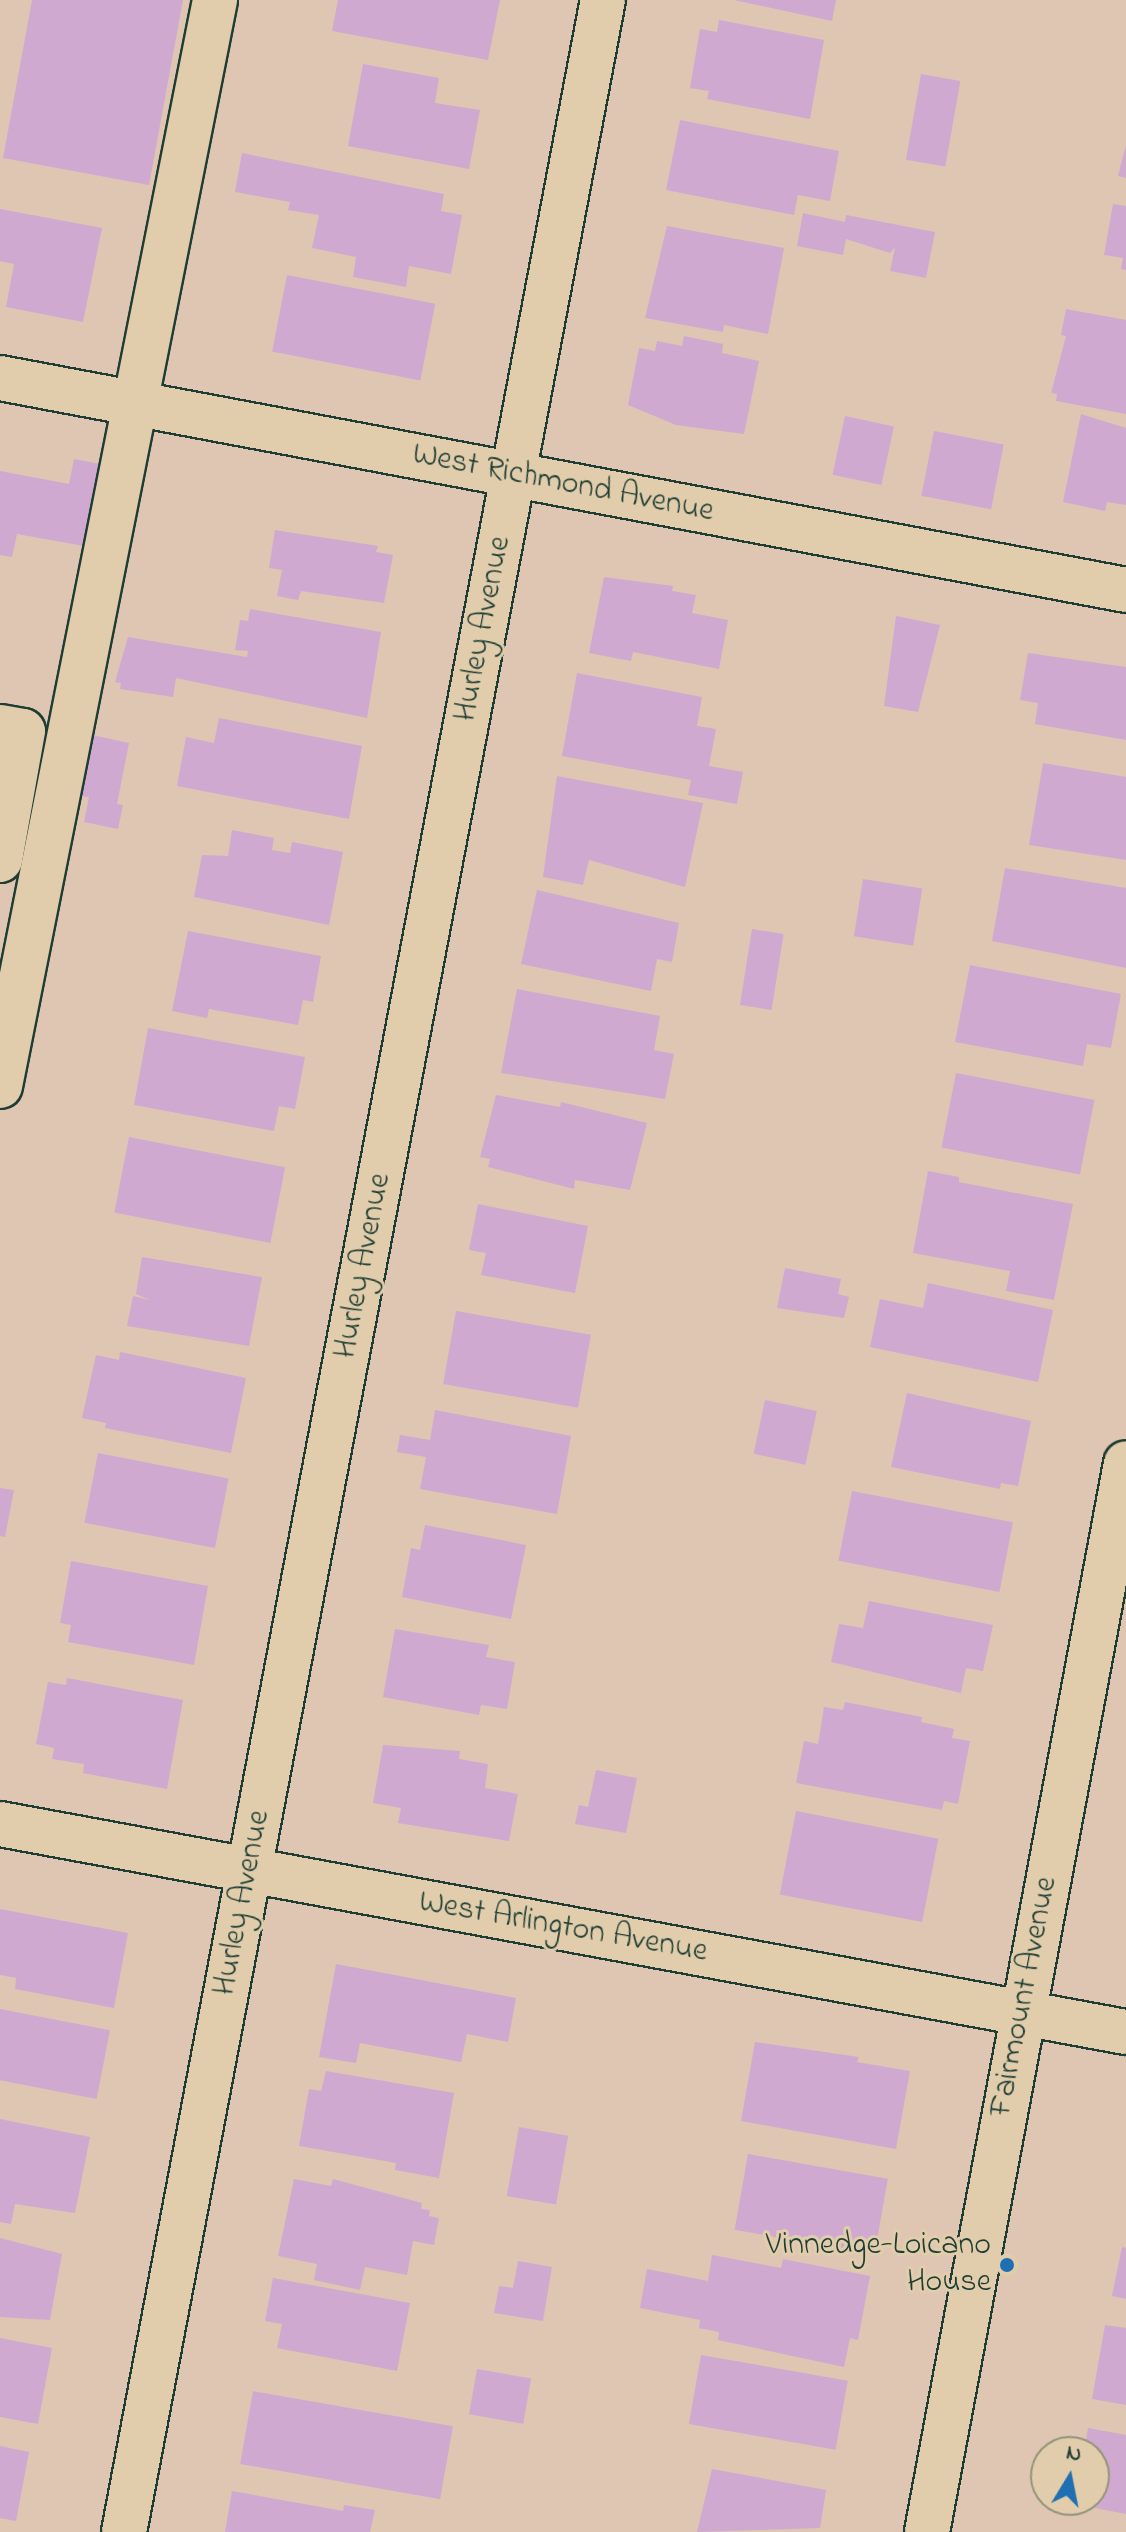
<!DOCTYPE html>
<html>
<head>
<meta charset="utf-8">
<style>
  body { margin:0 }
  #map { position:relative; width:1126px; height:2532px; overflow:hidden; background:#dec6b2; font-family:"Indie Flower",sans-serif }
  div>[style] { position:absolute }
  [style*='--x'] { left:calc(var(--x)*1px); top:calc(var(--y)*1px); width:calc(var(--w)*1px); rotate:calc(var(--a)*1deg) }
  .building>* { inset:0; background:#d0a9d0; transform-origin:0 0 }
  .roads { filter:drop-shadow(2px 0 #1f3d34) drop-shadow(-2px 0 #1f3d34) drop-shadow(0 2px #1f3d34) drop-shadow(0 -2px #1f3d34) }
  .minor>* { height:44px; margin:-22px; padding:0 22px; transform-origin:22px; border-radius:22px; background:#e1cdab }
  .dots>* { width:22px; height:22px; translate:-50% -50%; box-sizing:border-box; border:4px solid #e1cdab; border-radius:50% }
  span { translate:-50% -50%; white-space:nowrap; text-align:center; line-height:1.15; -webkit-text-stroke:6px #e1cdab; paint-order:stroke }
  .street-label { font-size:32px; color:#1f3d34 }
  .poi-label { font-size:32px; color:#1f3d34 }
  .right { translate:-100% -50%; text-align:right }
  .north { position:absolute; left:1030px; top:2436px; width:80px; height:80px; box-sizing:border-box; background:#e1cdab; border:2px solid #93937b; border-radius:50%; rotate:10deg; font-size:22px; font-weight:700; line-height:32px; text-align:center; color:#1f3d34 }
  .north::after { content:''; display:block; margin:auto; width:28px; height:36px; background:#1f6fb2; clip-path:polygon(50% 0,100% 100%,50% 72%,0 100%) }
</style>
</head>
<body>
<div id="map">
  <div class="building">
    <div style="clip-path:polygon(32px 0,183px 0,149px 185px,3px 158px)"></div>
    <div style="clip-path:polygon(338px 0,500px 0,488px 60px,332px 31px)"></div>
    <div style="clip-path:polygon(734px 0,836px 0,832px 21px)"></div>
    <div style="clip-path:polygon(719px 20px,824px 40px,810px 119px,707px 99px,709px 91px,690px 88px,700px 29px,717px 32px)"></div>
    <div style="clip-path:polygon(363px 64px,439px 78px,435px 103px,480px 110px,469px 169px,348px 146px)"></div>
    <div style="left:921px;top:74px;width:40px;height:87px;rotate:10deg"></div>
    <div style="clip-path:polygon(680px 120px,839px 151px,830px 201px,798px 195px,794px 215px,666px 190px)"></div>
    <div style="clip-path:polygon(1126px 145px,1126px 178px,1118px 176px)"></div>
    <div style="clip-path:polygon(242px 153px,444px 194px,441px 211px,462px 215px,451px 274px,409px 266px,406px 287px,353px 277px,356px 257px,312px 248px,319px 215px,288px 210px,290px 202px,235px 192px)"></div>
    <div style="clip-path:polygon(1113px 204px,1126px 206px,1126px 270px,1121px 269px,1123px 258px,1104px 255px)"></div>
    <div style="clip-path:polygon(0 209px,102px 228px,83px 322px,6px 307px,14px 264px,0 261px)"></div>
    <div style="clip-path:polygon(803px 213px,845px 222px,846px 215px,935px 232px,926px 278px,890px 271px,895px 247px,890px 253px,846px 239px,843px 255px,797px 246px)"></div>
    <div style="clip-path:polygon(667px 226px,784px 248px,768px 334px,724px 325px,723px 332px,645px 318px)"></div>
    <div style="left:287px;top:275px;width:151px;height:78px;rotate:11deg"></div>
    <div style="clip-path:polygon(1066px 309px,1126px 320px,1126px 414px,1056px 401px,1057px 394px,1051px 393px,1066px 336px,1061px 335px)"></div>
    <div style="clip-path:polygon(684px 336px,723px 344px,722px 353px,759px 361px,744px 434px,676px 425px,628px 405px,639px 348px,655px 351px,657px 341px,682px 346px)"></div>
    <div style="clip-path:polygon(1081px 414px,1126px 428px,1126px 505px,1107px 502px,1105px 511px,1063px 502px)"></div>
    <div style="left:845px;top:416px;width:50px;height:60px;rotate:12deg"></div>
    <div style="left:934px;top:431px;width:71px;height:66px;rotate:11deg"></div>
    <div style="clip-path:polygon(74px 459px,100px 464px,84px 546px,17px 534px,12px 557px,0 555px,0 471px,69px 484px)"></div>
    <div style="clip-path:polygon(275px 530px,378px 546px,376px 552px,393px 555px,384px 603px,301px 591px,298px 600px,277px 596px,282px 570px,269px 568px)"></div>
    <div style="clip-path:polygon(604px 577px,673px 586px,672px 591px,696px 595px,692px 613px,728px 620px,719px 669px,633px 652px,631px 661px,589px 653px)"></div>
    <div style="clip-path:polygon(250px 609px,381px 632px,367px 718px,176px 678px,173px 697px,120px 689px,121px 683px,115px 682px,128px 637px,247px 657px,248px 651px,235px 650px,240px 620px,248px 621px)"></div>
    <div style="clip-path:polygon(896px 616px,940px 625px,918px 712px,884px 706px)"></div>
    <div style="clip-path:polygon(1028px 653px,1126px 667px,1126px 740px,1035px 724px,1038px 703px,1020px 700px)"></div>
    <div style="clip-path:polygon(577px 673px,702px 697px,697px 726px,716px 729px,709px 766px,743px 772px,737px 804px,688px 795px,691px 780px,562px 756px)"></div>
    <div style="clip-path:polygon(219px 718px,362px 746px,349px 819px,177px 786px,186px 737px,214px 743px)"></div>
    <div style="clip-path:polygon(92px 735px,129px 743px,117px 804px,123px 805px,118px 829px,84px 822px,89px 797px,80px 796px)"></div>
    <div style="clip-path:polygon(1043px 763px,1126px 777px,1126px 860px,1029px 845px)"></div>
    <div style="clip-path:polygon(557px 776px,703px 803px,685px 887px,589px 860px,583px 885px,543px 877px)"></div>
    <div style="clip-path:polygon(232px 830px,274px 838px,272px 850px,290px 853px,292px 842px,343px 852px,329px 925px,194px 897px,202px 855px,228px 856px)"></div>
    <div style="clip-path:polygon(1005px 868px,1126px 888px,1126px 968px,992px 941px)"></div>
    <div style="left:863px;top:879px;width:60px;height:58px;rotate:9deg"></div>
    <div style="clip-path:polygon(537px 890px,679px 923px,672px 962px,657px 959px,651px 991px,521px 964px)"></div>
    <div style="left:752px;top:929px;width:32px;height:77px;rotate:9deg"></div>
    <div style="clip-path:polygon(188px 931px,321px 956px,313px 1002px,303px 1000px,298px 1025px,209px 1009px,207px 1018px,172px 1011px)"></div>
    <div style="clip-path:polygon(970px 965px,1121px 994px,1111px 1048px,1087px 1044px,1083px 1066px,955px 1042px)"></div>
    <div style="clip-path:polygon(517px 989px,660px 1016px,654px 1050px,674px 1054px,665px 1099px,501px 1073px)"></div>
    <div style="clip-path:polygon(148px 1028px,305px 1057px,295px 1109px,279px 1106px,274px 1131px,134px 1105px)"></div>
    <div style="left:956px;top:1073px;width:141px;height:76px;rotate:11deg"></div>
    <div style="clip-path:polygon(496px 1095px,560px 1107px,561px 1102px,647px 1123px,630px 1190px,575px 1180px,574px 1189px,488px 1167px,490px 1159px,480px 1157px)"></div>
    <div style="left:129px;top:1137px;width:159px;height:77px;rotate:11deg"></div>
    <div style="clip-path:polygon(928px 1171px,959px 1177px,959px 1182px,1073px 1204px,1054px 1300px,1006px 1291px,1010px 1271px,913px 1253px)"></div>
    <div style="clip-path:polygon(478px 1204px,588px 1226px,575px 1293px,481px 1275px,486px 1253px,469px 1250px)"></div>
    <div style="clip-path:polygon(142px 1257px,262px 1277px,249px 1346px,127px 1326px,133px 1296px,150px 1300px,136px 1294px)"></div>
    <div style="clip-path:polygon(785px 1268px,841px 1279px,838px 1294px,849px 1297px,844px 1318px,777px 1308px)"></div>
    <div style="clip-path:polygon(928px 1283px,1053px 1310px,1038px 1382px,870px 1347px,880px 1299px,923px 1308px)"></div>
    <div style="left:456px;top:1311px;width:137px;height:74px;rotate:10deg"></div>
    <div style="clip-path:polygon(120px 1352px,246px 1378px,231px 1453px,105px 1428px,106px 1423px,82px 1418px,96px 1355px,119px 1360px)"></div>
    <div style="clip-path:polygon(907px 1393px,1031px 1421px,1018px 1486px,1001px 1483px,1000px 1489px,891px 1467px)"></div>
    <div style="left:765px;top:1400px;width:53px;height:55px;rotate:12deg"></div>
    <div style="clip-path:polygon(435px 1410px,571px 1436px,557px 1514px,420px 1489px,426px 1457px,397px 1452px,400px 1435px,430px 1440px)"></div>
    <div style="left:98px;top:1453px;width:133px;height:71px;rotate:11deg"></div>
    <div style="clip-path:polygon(0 1488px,14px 1490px,5px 1537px,0 1536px)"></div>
    <div style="left:852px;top:1491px;width:164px;height:71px;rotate:11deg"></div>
    <div style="clip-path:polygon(425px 1525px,526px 1545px,511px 1619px,402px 1597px,411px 1548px,420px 1550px)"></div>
    <div style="clip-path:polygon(71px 1561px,208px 1586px,194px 1665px,68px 1642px,71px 1625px,60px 1623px)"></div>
    <div style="clip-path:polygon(869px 1601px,993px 1625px,983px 1671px,966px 1668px,961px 1693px,831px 1662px,839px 1624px,863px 1628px)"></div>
    <div style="clip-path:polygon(395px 1629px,489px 1645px,486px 1657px,515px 1662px,507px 1709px,481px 1705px,479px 1715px,383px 1697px)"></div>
    <div style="clip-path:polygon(67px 1678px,183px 1700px,167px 1789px,83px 1773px,84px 1764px,52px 1759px,54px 1748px,36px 1744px,48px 1682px,66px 1685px)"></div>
    <div style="clip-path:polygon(845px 1702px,922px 1717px,921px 1722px,954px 1729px,952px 1738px,970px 1741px,958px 1804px,944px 1801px,942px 1810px,796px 1783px,804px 1741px,818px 1744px,824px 1707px,843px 1710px)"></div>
    <div style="clip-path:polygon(383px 1745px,460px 1751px,459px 1759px,488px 1764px,485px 1788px,518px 1794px,509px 1841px,398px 1823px,401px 1808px,373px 1803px)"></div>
    <div style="clip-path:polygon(596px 1770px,637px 1778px,626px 1833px,575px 1824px,579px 1805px,588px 1807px)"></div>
    <div style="left:796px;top:1811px;width:145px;height:85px;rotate:11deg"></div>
    <div style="clip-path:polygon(0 1909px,128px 1933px,114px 2008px,15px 1989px,16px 1978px,0 1975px)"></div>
    <div style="clip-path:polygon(336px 1964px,516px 1998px,508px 2042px,467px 2034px,461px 2062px,360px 2043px,356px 2063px,319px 2057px)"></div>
    <div style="left:0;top:2009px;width:112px;height:70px;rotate:11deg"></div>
    <div style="clip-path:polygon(755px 2042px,859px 2057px,857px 2062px,910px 2071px,896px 2149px,741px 2121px)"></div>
    <div style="clip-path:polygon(326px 2071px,454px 2093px,439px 2178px,395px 2170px,396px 2163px,299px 2146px,309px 2089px,321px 2091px)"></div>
    <div style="clip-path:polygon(0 2119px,90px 2137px,75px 2213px,15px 2204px,11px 2224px,0 2222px)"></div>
    <div style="left:519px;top:2127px;width:50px;height:70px;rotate:10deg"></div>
    <div style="left:748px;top:2154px;width:142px;height:77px;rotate:10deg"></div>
    <div style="clip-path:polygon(294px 2179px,331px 2186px,333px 2179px,422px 2203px,421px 2209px,430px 2210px,429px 2216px,439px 2218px,434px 2245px,413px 2241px,407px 2275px,365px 2267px,360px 2290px,314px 2280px,317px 2264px,278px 2256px)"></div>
    <div style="clip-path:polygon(0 2238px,62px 2254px,50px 2320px,0 2317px)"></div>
    <div style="clip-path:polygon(1122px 2247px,1126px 2248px,1126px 2299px,1112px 2296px)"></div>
    <div style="clip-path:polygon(712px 2255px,781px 2268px,783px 2259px,870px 2276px,858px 2340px,850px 2338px,844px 2367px,718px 2340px,719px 2332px,699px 2328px,700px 2320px,640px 2308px,647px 2269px,708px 2281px)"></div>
    <div style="clip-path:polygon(518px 2261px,552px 2267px,543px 2321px,494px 2313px,499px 2286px,513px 2288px)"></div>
    <div style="clip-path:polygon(273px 2278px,410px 2303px,397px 2371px,277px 2348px,282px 2324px,265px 2321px)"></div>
    <div style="clip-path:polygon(1105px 2325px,1126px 2328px,1126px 2405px,1092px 2399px)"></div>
    <div style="clip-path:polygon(0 2338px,52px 2348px,38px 2424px,0 2417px)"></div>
    <div style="left:701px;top:2355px;width:149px;height:70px;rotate:10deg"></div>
    <div style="left:477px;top:2369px;width:55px;height:46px;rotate:10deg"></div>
    <div style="left:253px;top:2391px;width:203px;height:74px;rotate:10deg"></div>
    <div style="clip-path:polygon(1088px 2428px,1126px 2435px,1126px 2514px,1074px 2504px,1075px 2500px,1094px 2500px,1094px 2452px,1084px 2452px)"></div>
    <div style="clip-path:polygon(0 2446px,29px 2452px,16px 2521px,0 2518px)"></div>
    <div style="clip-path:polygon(712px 2469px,826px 2490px,820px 2528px,697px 2532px)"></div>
    <div style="clip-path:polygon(232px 2491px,343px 2511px,344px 2505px,375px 2510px,370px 2532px,225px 2532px)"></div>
  </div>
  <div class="roads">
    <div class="minor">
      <div style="--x:0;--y:378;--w:1146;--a:10.66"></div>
      <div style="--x:0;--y:727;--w:23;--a:10"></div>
      <div style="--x:23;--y:731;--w:131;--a:100.1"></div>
      <div style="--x:0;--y:1086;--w:1107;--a:-78.8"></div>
      <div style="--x:0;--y:1824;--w:1145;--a:10.47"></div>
      <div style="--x:124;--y:2532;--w:2577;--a:-79.29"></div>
      <div style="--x:927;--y:2532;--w:1087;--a:-79.45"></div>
    </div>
  </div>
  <div class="dots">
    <div style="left:1007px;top:2265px;background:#1f6fb2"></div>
  </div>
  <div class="street-label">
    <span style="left:563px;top:484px;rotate:11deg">West Richmond Avenue</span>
    <span style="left:484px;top:629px;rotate:-79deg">Hurley Avenue</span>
    <span style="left:364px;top:1266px;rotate:-79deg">Hurley Avenue</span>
    <span style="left:243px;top:1903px;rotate:-79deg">Hurley Avenue</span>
    <span style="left:563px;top:1928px;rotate:10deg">West Arlington Avenue</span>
    <span style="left:1025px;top:1997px;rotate:-79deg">Fairmount Avenue</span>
  </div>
  <div class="poi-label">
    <span class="right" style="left:991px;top:2265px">Vinnedge-Loicano<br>House</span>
  </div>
  <div class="north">N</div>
</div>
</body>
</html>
